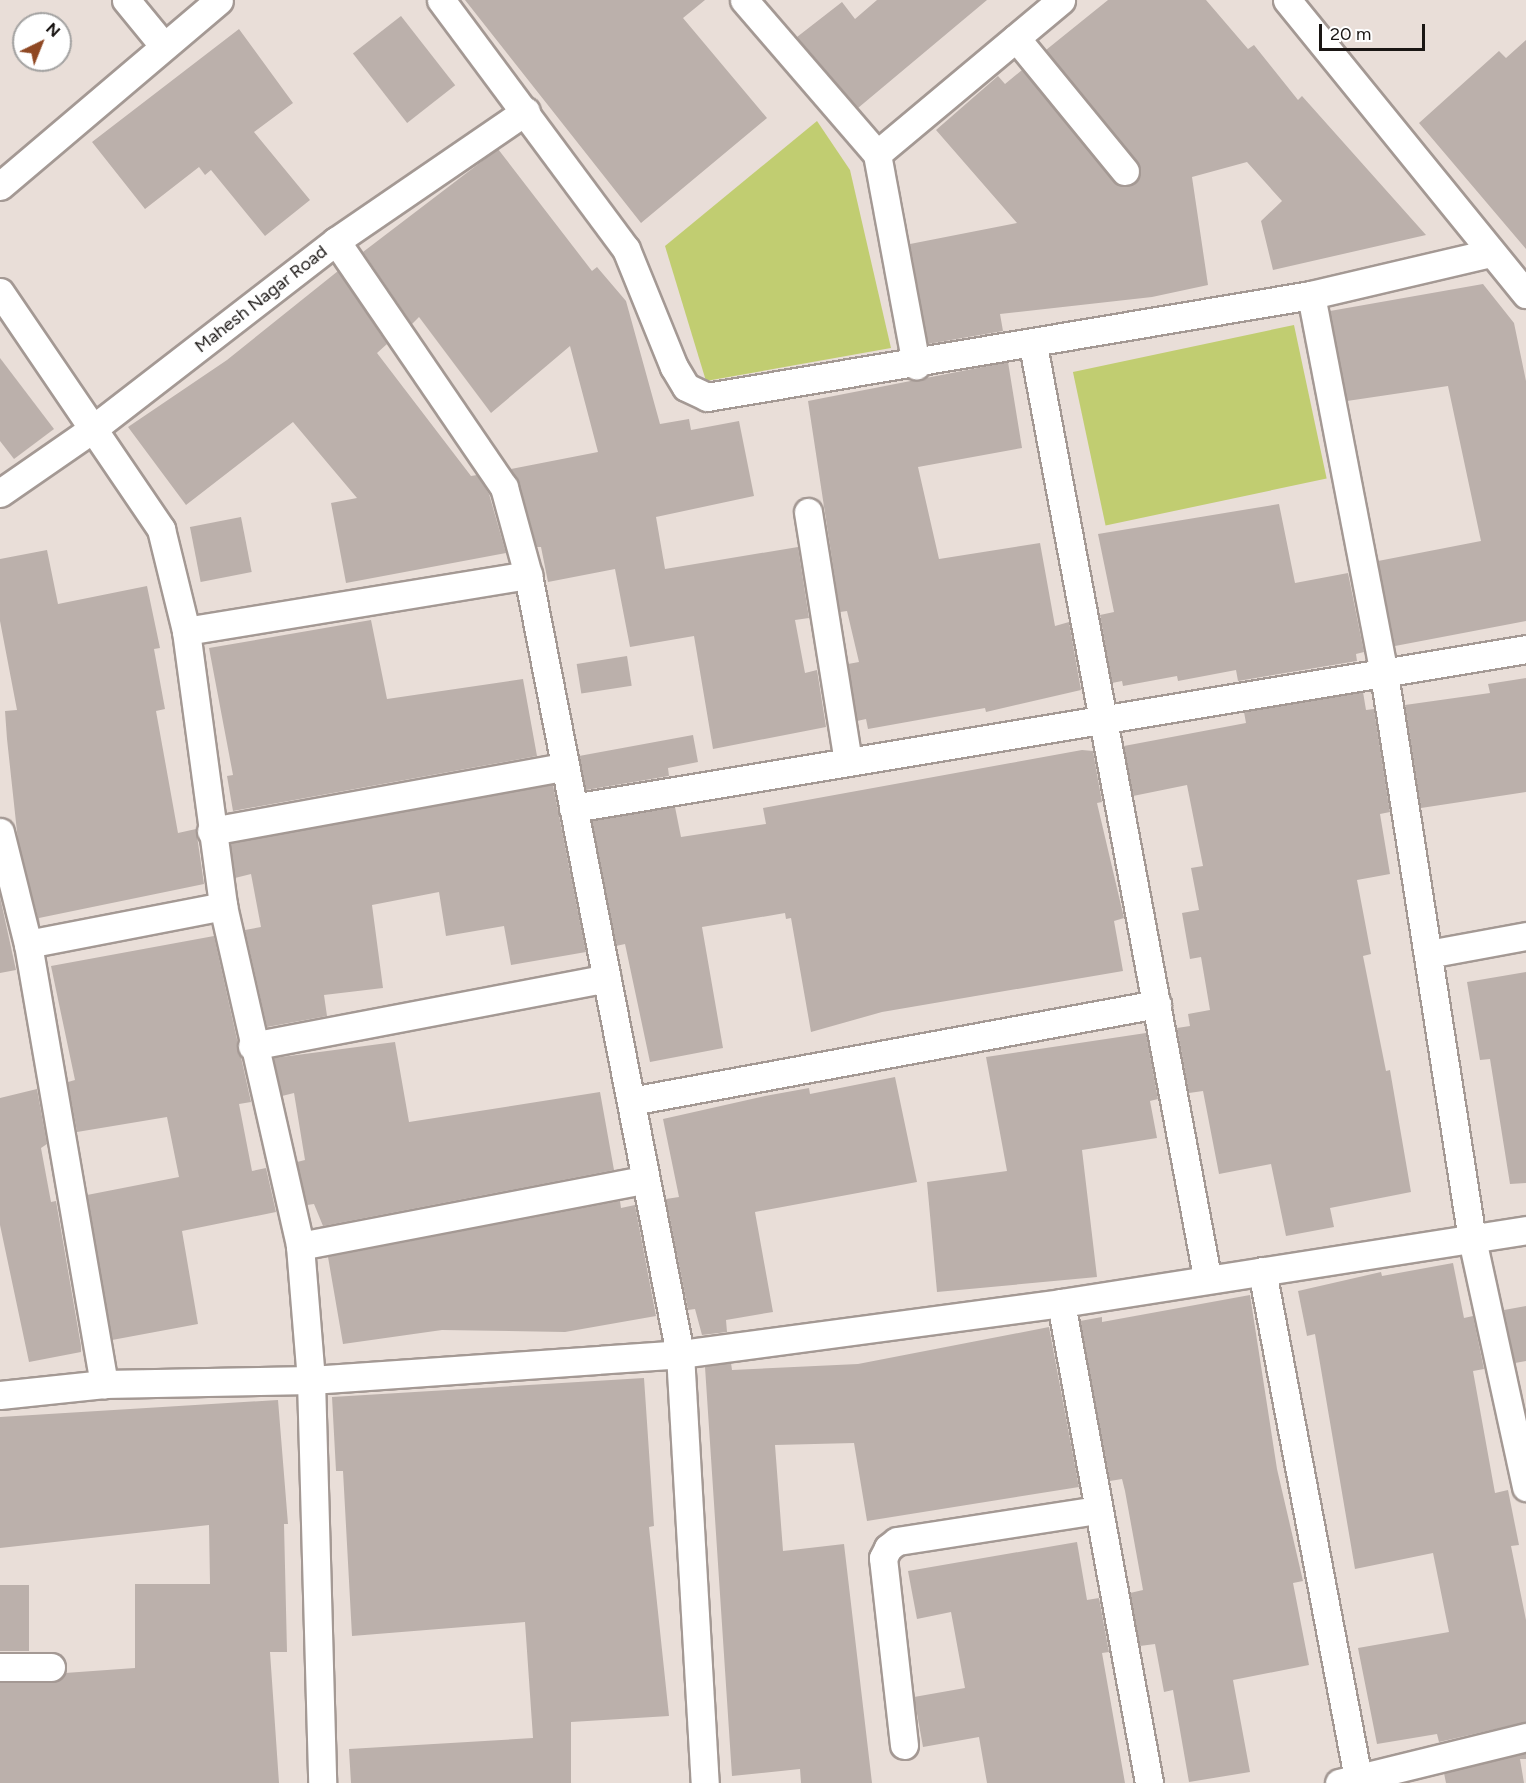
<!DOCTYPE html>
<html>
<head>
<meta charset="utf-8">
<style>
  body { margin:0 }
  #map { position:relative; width:1526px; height:1783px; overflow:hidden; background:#e9ded8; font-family:Figtree,sans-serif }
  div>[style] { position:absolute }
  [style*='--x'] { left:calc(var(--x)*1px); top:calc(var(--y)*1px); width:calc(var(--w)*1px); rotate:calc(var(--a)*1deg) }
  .green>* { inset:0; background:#c1cd71; transform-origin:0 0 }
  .building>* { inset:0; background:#bbb0ab; transform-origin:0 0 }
  .roads { filter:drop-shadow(2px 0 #a49994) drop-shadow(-2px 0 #a49994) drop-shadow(0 2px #a49994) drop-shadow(0 -2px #a49994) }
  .minor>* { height:27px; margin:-13.5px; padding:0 13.5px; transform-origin:13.5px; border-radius:13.5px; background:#fff }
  span { translate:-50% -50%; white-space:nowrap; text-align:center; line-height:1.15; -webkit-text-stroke:4.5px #fff; paint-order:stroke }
  .street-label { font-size:18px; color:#1a1614 }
  .north { position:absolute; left:12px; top:12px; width:60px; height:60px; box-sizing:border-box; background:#fff; border:2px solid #a3a2a1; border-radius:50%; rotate:43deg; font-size:16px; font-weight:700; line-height:24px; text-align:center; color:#1a1614 }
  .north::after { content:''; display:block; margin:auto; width:21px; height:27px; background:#8f4823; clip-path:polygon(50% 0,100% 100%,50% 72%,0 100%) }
  .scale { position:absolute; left:1319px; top:24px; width:106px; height:27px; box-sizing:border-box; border:3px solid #1a1614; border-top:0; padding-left:8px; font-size:18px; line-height:21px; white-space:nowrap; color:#1a1614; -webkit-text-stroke:4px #fff; paint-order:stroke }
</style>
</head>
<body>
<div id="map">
  <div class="green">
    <div style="clip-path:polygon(817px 121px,850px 170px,891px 348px,706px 381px,665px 246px)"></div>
    <div style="left:1294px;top:325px;width:157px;height:226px;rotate:78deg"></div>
  </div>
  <div class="building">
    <div style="clip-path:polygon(465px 0,705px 0,683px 18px,767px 118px,641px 223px)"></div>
    <div style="clip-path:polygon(877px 0,987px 0,858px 108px,797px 37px,842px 2px,855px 19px)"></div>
    <div style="clip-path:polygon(1108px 0,1206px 0,1248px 49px,1254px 45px,1298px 100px,1302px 96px,1426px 235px,1273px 270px,1261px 221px,1282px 201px,1247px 162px,1192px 177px,1208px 285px,1152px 297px,1000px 314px,1003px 331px,928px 344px,910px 244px,1017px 223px,936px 130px,998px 76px,1005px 84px,1022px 70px,1119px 185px,1128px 186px,1139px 177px,1137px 161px,1046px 50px)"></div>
    <div style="left:401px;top:16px;width:88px;height:61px;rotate:52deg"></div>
    <div style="clip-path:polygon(239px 29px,293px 103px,254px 132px,310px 200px,265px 236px,211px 170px,205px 175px,199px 167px,145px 209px,92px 142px)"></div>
    <div style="clip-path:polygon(1526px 40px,1526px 249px,1419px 123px,1499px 51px,1506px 58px)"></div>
    <div style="clip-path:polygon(498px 149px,592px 271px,597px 267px,626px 301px,660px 424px,689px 419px,691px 430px,739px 421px,754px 496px,656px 517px,665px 569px,798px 547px,809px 618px,795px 620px,805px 673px,817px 670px,826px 727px,713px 749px,694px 636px,630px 647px,615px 569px,548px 582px,541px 547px,537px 547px,519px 483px,511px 469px,598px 452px,570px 346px,491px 413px,419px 317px,412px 324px,363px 252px)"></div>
    <div style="clip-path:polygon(338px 271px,387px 344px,377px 353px,471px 476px,477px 475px,489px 494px,506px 553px,346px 583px,331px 503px,357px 498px,293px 422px,186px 505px,128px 427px,227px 360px)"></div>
    <div style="clip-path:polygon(1483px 284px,1514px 323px,1526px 381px,1526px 621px,1395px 646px,1378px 561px,1481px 541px,1448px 386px,1347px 401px,1330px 311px)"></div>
    <div style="clip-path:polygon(0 358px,54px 429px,14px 459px,0 441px)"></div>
    <div style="clip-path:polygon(1008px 362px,1022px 448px,918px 467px,939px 559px,1040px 543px,1055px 626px,1069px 622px,1081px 690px,986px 712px,985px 708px,868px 729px,866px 719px,857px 721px,848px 664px,859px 662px,847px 611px,840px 612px,808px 401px)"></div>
    <div style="clip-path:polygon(1279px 504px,1295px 583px,1348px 573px,1364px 652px,1356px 654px,1357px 661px,1238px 681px,1236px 670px,1178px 681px,1177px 676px,1123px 686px,1122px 681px,1112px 683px,1100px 615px,1114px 612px,1098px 534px)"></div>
    <div style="left:241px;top:517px;width:56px;height:52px;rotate:79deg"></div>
    <div style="clip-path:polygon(47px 550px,58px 604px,147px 586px,160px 648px,154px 649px,165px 709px,156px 711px,178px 833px,196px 829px,204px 884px,39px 918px,40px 926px,18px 841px,7px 739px,5px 711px,17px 710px,0 621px,0 559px)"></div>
    <div style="clip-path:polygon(371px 620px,387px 699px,523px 679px,537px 756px,233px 811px,227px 776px,233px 775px,209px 648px)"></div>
    <div style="left:627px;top:656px;width:30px;height:51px;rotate:81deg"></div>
    <div style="clip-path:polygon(1526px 678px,1526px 792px,1421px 808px,1405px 705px,1490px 693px,1488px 684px)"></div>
    <div style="clip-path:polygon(1363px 692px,1366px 710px,1374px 709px,1390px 812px,1380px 814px,1390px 874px,1357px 880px,1371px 954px,1363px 956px,1386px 1071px,1390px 1070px,1411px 1192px,1330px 1208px,1334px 1227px,1286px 1236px,1271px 1164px,1219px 1174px,1203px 1091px,1189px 1093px,1177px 1028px,1190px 1026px,1188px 1014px,1210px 1010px,1201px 957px,1190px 959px,1182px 913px,1199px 910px,1191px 868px,1203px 866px,1187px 785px,1133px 796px,1124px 746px,1246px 723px,1244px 712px)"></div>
    <div style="clip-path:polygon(693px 735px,698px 762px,668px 768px,669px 776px,586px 790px,579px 756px)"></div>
    <div style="clip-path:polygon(1082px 750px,1093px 751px,1102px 802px,1097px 803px,1124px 918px,1114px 921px,1123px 971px,882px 1012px,811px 1032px,791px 918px,786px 919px,785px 913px,702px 927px,723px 1048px,650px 1062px,625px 944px,616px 946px,592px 821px,675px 807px,681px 837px,766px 824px,763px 808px)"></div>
    <div style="clip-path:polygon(553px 785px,586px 952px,511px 965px,504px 926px,446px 936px,439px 892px,372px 905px,383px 988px,324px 995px,327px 1016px,267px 1027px,245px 930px,261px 927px,251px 874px,235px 878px,230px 843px)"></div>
    <div style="clip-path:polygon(0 897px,16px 970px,0 973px)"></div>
    <div style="clip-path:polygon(214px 936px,251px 1102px,239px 1104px,252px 1171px,266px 1168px,276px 1212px,182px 1231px,198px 1324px,112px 1340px,87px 1195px,179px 1177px,167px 1117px,77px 1132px,68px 1082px,75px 1080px,51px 966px)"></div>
    <div style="clip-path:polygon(1526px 972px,1526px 1183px,1510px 1184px,1490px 1059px,1480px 1060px,1467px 982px)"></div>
    <div style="clip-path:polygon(1146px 1033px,1158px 1099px,1150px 1101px,1157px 1138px,1082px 1150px,1097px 1277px,937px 1292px,927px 1182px,1007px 1171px,986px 1057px)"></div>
    <div style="clip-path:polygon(395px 1042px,409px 1122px,600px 1092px,614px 1170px,323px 1226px,314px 1204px,307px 1205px,297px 1162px,305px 1160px,294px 1093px,282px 1096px,274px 1058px)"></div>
    <div style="clip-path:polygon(895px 1077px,917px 1182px,755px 1212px,773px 1312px,726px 1320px,727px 1332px,702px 1335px,695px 1309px,688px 1310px,666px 1199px,679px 1197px,663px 1119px,765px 1096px,809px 1088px,810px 1094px)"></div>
    <div style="clip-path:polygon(37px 1089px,47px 1144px,41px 1148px,51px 1202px,56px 1201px,81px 1346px,81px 1352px,29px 1362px,0 1225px,0 1098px)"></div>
    <div style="clip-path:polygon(620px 1201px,621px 1208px,635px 1205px,656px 1316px,565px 1332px,442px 1330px,343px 1344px,328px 1257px)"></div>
    <div style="clip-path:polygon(1453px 1263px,1464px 1318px,1473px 1316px,1484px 1369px,1473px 1371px,1495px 1493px,1508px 1490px,1519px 1545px,1511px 1546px,1526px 1620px,1526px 1722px,1439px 1742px,1437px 1734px,1377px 1744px,1358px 1648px,1449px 1632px,1433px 1553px,1355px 1569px,1315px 1334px,1307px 1336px,1298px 1291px,1381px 1272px,1382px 1276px)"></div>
    <div style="clip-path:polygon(1250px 1295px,1277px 1469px,1303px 1581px,1293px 1583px,1309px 1665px,1233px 1680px,1250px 1772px,1189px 1782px,1173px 1690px,1164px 1692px,1155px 1644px,1140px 1646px,1130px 1593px,1143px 1590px,1125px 1491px,1122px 1479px,1110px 1481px,1080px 1321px,1102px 1317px,1102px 1322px)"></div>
    <div style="clip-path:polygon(1526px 1306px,1526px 1361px,1515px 1363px,1504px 1310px)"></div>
    <div style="clip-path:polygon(1049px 1327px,1079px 1487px,867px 1521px,854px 1443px,775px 1445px,783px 1551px,844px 1544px,872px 1783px,801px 1783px,800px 1769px,732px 1776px,705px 1367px,731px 1363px,732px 1370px,858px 1364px)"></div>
    <div style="clip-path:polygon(644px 1378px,654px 1526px,649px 1527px,669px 1716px,571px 1722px,571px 1783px,351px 1783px,349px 1749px,533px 1738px,525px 1622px,352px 1636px,343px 1471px,336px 1471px,332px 1397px)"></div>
    <div style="clip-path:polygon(278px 1400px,288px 1524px,284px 1524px,287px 1652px,270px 1652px,279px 1783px,0 1783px,0 1683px,51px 1683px,65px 1673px,135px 1668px,135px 1584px,210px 1584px,209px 1525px,0 1548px,0 1417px)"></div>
    <div style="clip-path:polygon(1077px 1542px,1087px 1600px,1099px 1598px,1109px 1652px,1102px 1653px,1125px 1783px,987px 1783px,979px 1737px,923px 1747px,914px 1697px,965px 1688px,951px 1612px,917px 1619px,908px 1571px)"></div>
    <div style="left:0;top:1585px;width:29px;height:66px"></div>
    <div style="clip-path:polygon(1526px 1753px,1526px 1759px,1520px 1759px,1524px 1783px,1446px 1783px,1444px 1773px)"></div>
  </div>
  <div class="roads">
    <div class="minor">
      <div style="--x:126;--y:0;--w:58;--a:50.6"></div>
      <div style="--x:441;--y:0;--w:310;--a:53.4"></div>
      <div style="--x:626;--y:249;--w:127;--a:67.9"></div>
      <div style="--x:674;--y:367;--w:23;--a:59"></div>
      <div style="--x:686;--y:387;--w:23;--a:25"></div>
      <div style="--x:707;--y:397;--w:613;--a:-9.59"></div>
      <div style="--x:1311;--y:295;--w:184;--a:-13.2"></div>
      <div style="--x:744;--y:0;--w:203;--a:49.2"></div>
      <div style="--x:877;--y:154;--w:215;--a:79.5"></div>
      <div style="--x:1287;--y:0;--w:379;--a:50.9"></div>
      <div style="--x:1016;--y:38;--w:172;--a:50.7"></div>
      <div style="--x:877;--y:154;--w:240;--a:-39.9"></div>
      <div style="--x:0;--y:186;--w:287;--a:-40.3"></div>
      <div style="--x:336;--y:241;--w:298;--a:55.7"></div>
      <div style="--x:504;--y:487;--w:91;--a:74.7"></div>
      <div style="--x:528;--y:575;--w:794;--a:78.96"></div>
      <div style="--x:680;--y:1354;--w:430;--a:86.7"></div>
      <div style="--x:0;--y:292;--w:287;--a:55.8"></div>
      <div style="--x:161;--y:529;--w:105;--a:76.2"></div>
      <div style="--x:186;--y:631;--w:277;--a:82.3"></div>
      <div style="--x:223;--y:906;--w:349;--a:77.2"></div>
      <div style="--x:300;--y:1246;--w:134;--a:85.3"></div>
      <div style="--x:311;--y:1380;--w:403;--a:88.4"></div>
      <div style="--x:1311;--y:295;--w:386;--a:79.1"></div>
      <div style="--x:1384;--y:674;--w:572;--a:81.15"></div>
      <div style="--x:1472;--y:1239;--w:254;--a:77.7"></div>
      <div style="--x:1033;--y:345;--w:948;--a:79.42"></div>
      <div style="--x:0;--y:493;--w:114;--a:-34.7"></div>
      <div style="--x:94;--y:428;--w:306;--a:-37.7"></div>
      <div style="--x:336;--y:241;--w:230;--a:-34.4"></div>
      <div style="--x:808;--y:512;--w:253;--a:80.9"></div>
      <div style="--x:186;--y:631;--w:347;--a:-9.3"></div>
      <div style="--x:573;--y:808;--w:966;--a:-9.47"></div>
      <div style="--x:211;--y:831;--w:358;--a:-10.3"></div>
      <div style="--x:0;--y:832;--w:115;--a:76"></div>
      <div style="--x:28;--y:944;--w:447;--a:80.2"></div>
      <div style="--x:28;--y:944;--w:199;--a:-11"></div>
      <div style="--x:1428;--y:954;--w:100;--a:-10.4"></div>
      <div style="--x:252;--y:1046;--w:361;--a:-10.8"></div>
      <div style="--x:631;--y:1101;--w:535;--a:-10.45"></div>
      <div style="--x:300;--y:1246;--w:349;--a:-10.9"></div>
      <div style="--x:1262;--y:1271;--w:516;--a:79.28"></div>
      <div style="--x:1061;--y:1303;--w:488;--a:79.6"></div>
      <div style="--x:0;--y:1395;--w:105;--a:-6"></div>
      <div style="--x:104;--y:1384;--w:207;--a:-1.1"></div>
      <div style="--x:311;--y:1380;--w:370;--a:-4"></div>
      <div style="--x:680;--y:1354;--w:384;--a:-7.6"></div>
      <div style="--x:1061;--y:1303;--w:471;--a:-8.9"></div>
      <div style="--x:0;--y:1667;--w:51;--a:0"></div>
      <div style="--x:904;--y:1745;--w:188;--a:-96.4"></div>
      <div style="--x:883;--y:1558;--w:11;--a:-63"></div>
      <div style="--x:888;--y:1548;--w:11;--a:-38"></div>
      <div style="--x:897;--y:1541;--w:202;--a:-8.8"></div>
      <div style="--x:1339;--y:1783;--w:193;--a:-13.8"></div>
    </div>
  </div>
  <div class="street-label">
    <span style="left:261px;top:299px;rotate:-38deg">Mahesh Nagar Road</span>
  </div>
  <div class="north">N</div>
  <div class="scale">20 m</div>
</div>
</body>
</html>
